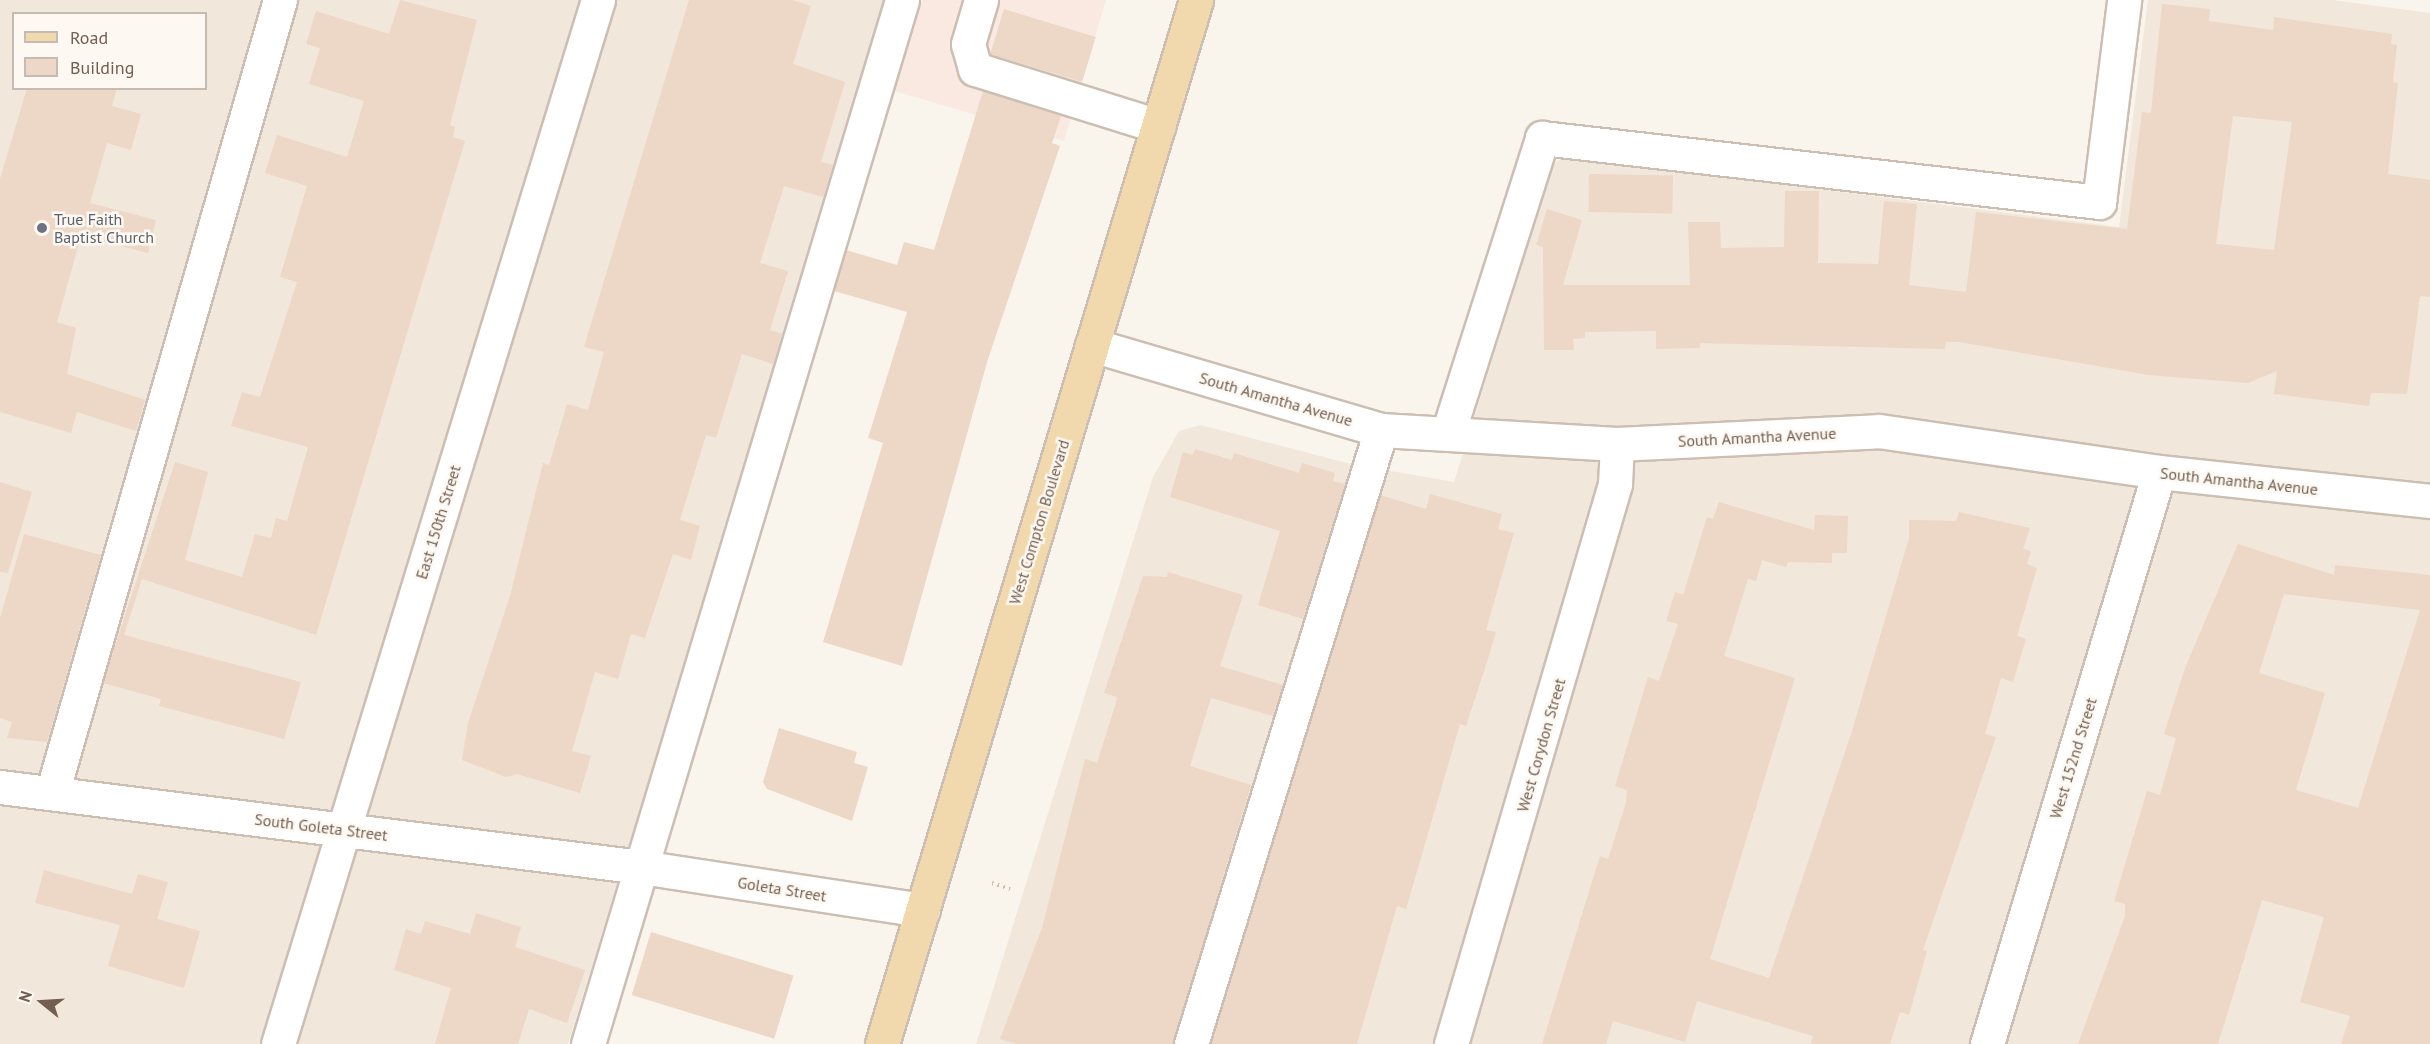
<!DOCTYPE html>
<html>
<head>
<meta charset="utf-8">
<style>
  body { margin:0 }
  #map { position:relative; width:2430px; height:1044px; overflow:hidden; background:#faf5ec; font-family:"PT Sans",sans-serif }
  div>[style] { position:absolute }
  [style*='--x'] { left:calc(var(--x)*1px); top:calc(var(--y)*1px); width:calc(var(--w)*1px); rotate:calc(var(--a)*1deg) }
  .residential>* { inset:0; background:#f1e7db }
  .commercial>* { inset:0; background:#f9e9e1 }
  .building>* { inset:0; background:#edd7c6; transform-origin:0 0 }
  .path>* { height:4px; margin-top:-2px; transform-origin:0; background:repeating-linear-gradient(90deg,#d2baa9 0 1.5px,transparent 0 6px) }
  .roads { filter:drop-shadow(2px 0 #ccbeb2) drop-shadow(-2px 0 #ccbeb2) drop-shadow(0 2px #ccbeb2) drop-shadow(0 -2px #ccbeb2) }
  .minor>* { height:33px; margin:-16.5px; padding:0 16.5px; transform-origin:16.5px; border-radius:16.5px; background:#fff }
  .major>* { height:33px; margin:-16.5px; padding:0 16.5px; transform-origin:16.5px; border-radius:16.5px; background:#f1d9ad }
  .dots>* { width:16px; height:16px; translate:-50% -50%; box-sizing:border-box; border:3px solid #fdf9f2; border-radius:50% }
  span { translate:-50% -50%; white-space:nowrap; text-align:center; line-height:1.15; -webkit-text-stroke:5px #fdf9f2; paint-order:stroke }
  .worship-label { font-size:16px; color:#5b616d }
  .left { translate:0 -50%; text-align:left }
  .street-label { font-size:16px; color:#735e51 }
  .legend { position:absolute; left:12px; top:12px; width:195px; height:78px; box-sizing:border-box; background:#fdf9f2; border:2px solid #c6bbb2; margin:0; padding:8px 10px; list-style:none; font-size:18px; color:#735e51 }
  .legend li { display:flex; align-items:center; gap:12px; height:30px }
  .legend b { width:30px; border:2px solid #c6bbb2 }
  .north { position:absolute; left:12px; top:972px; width:60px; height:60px; -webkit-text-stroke:4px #fdf9f2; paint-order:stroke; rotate:288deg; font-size:16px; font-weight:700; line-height:24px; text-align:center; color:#735e51 }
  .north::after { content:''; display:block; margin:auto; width:21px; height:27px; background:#735e51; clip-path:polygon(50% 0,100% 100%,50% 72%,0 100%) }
</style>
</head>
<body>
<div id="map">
  <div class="residential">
    <div style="clip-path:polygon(evenodd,0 0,887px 0,568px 1044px,0 1044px,0 0,14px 14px,206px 14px,206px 88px,14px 88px,14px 14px)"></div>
    <div style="clip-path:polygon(2148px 0,2333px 0,2430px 13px,2430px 1044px,976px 1044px,1153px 477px,1179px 431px,1201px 425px,1351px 464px,1454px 482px,1554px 164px,1563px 157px,2119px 227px)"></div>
  </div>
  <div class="commercial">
    <div style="clip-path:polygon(922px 0,1106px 0,1064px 141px,895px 91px)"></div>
  </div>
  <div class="building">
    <div style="clip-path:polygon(400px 0,477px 20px,450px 125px,455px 127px,453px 137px,465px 141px,316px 635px,142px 579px,124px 635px,301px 682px,284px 739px,159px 706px,161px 699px,103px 683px,175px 462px,208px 472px,185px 560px,242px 577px,255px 534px,271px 538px,276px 518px,287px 521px,308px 447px,231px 426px,242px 392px,260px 397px,297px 282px,280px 277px,307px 186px,265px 173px,277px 135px,347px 157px,364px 101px,309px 84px,320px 48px,306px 44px,316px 11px,389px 34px)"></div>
    <div style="clip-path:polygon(689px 0,792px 0,811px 6px,793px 64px,845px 82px,821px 162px,833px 165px,823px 197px,784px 186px,760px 263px,788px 271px,770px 330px,782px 334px,773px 364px,742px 354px,716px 438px,706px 435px,680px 520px,700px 526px,691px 560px,673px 554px,645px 638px,631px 634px,618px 679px,595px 672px,572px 751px,591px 756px,580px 793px,517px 774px,506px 777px,462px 760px,468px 723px,510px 596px,543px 463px,549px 465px,567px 404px,588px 410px,604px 352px,584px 347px)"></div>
    <div style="clip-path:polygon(evenodd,2162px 4px,2210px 9px,2209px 21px,2273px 30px,2274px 17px,2392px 34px,2391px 44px,2397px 45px,2393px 82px,2398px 83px,2388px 174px,2430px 180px,2430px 297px,2420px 296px,2407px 394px,2371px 393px,2369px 406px,2274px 394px,2277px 371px,2248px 383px,2149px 375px,1959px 342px,1946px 342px,1945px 349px,1700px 343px,1700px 348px,1656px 349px,1656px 331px,1585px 332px,1585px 338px,1573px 339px,1574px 350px,1544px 350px,1543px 247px,1536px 245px,1547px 209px,1582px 220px,1563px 285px,1690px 285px,1688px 222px,1720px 222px,1721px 248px,1784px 247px,1785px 191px,1819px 191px,1818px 263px,1878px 264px,1884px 201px,1917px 204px,1909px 285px,1966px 292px,1976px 212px,2127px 229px,2142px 112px,2151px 113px,2162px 4px,2233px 116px,2292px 122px,2274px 250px,2216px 244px,2233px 116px)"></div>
    <div style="left:1004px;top:9px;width:96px;height:47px;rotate:17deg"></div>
    <div style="clip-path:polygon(27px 88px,117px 88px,112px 106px,141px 114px,131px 150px,107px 143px,90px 203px,156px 220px,148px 253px,81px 236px,57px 322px,76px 328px,67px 374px,145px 400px,136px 431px,77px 412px,71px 433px,0 412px,0 179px)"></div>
    <div style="clip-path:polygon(983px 91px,1061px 116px,1052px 143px,1060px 146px,988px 359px,902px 666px,823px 642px,883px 443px,868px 438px,907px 312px,834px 291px,846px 250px,897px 265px,904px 242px,934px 250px)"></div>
    <div style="left:1589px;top:174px;width:84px;height:38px;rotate:1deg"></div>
    <div style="clip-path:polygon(1195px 449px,1232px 460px,1234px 453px,1299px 473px,1302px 463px,1335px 473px,1333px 481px,1345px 484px,1303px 619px,1258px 605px,1280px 531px,1170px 497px,1183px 452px,1193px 455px)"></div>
    <div style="clip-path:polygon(0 482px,32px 492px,8px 573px,0 572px)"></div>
    <div style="clip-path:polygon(1430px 494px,1502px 514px,1498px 529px,1514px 533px,1486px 630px,1496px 632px,1487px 662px,1466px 726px,1460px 724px,1406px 909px,1397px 906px,1357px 1044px,1211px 1044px,1380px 495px,1426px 509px)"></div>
    <div style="clip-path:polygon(1719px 502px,1814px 530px,1815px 515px,1848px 516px,1847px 553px,1832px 553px,1832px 563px,1788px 562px,1786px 567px,1762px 560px,1756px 581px,1748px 579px,1724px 656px,1795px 678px,1710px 959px,1769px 978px,1852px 731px,1909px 538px,1909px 520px,1956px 521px,1959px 512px,2030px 528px,2023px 549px,2031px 551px,2027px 564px,2037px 568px,2017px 636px,2026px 639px,2013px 682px,2001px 678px,1985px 734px,1996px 737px,1923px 950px,1927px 951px,1909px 1015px,1900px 1012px,1890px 1044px,1811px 1044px,1813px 1036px,1697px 1001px,1685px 1042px,1613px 1021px,1606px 1044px,1542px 1044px,1600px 856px,1608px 859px,1626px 803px,1627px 790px,1615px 786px,1648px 677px,1659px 681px,1678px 624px,1666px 621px,1675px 592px,1683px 595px,1707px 517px,1713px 519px)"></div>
    <div style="clip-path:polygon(24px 534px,101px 555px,47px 742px,7px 738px,12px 722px,0 718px,0 618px)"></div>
    <div style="clip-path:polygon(evenodd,2238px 544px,2334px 575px,2335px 565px,2430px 575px,2430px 1044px,2341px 1044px,2350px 1016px,2300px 1002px,2324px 917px,2262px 900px,2218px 1044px,2078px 1044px,2125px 916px,2125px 904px,2114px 901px,2147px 791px,2160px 795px,2176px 738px,2164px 734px,2185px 668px,2238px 544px,2284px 594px,2420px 610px,2358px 808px,2296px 790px,2325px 693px,2259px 673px,2284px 594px)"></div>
    <div style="clip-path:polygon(1168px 572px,1243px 595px,1220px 666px,1283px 685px,1273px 716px,1211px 698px,1190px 766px,1251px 785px,1173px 1044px,1016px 1044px,1000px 1039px,1042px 928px,1085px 759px,1097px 763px,1116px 703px,1117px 697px,1104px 693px,1143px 576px,1167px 577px)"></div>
    <div style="clip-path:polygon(779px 728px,857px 752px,854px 763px,868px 767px,852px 821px,767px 789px,763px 782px)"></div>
    <div style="clip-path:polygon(44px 870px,132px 894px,138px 874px,168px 882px,157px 919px,200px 931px,184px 988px,108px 966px,120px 925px,35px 903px)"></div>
    <div style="clip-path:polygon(476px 913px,521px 927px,515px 947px,585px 970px,567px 1023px,529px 1009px,518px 1044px,435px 1044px,451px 988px,394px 970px,406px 929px,421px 934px,425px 921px,470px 934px)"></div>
    <div style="left:651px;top:932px;width:149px;height:66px;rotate:17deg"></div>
  </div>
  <div class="path">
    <div style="--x:992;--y:883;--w:19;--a:18"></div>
  </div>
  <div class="roads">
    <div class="minor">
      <div style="--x:981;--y:0;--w:46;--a:106.5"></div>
      <div style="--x:968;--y:44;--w:26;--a:74"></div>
      <div style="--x:975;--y:69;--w:192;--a:17.3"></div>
      <div style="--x:1092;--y:345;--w:301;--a:16.4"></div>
      <div style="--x:1381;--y:430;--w:236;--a:3.4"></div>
      <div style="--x:1617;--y:444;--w:262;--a:-2.8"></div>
      <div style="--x:1879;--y:431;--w:283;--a:8.3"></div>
      <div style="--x:2159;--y:472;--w:273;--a:6.1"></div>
      <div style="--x:1448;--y:433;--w:310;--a:-72.3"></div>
      <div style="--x:1542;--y:138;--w:561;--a:6.55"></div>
      <div style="--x:2099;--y:202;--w:204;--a:-82.9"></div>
      <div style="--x:0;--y:787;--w:646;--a:7.11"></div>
      <div style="--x:641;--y:867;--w:285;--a:8.7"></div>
      <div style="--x:52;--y:793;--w:825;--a:-73.96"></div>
      <div style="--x:278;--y:1044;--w:1092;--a:-72.96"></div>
      <div style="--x:588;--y:1044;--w:1090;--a:-73.26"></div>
      <div style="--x:1191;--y:1044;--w:643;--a:-72.81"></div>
      <div style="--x:1451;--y:1044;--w:584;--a:-73.68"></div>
      <div style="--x:1615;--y:484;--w:40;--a:-87.1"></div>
      <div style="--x:1987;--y:1044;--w:597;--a:-73.26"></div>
    </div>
    <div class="major">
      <div style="--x:882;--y:1044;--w:1090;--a:-73.26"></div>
    </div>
  </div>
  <div class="dots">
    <div style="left:42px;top:228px;background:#6b7280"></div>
  </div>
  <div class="worship-label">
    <span class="left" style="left:54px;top:228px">True Faith<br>Baptist Church</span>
  </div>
  <div class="street-label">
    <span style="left:1276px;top:399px;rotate:16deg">South Amantha Avenue</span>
    <span style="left:1757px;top:437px;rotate:-3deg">South Amantha Avenue</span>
    <span style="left:2239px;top:481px;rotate:6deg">South Amantha Avenue</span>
    <span style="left:438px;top:522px;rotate:-73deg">East 150th Street</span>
    <span style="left:1039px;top:522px;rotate:-73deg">West Compton Boulevard</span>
    <span style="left:1541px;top:745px;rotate:-74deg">West Corydon Street</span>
    <span style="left:2073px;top:758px;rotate:-73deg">West 152nd Street</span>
    <span style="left:321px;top:827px;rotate:7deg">South Goleta Street</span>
    <span style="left:782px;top:889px;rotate:9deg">Goleta Street</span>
  </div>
  <ul class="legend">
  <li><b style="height:8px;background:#f1d9ad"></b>Road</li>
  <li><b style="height:16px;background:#edd7c6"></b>Building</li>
  </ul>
  <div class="north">N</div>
</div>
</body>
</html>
